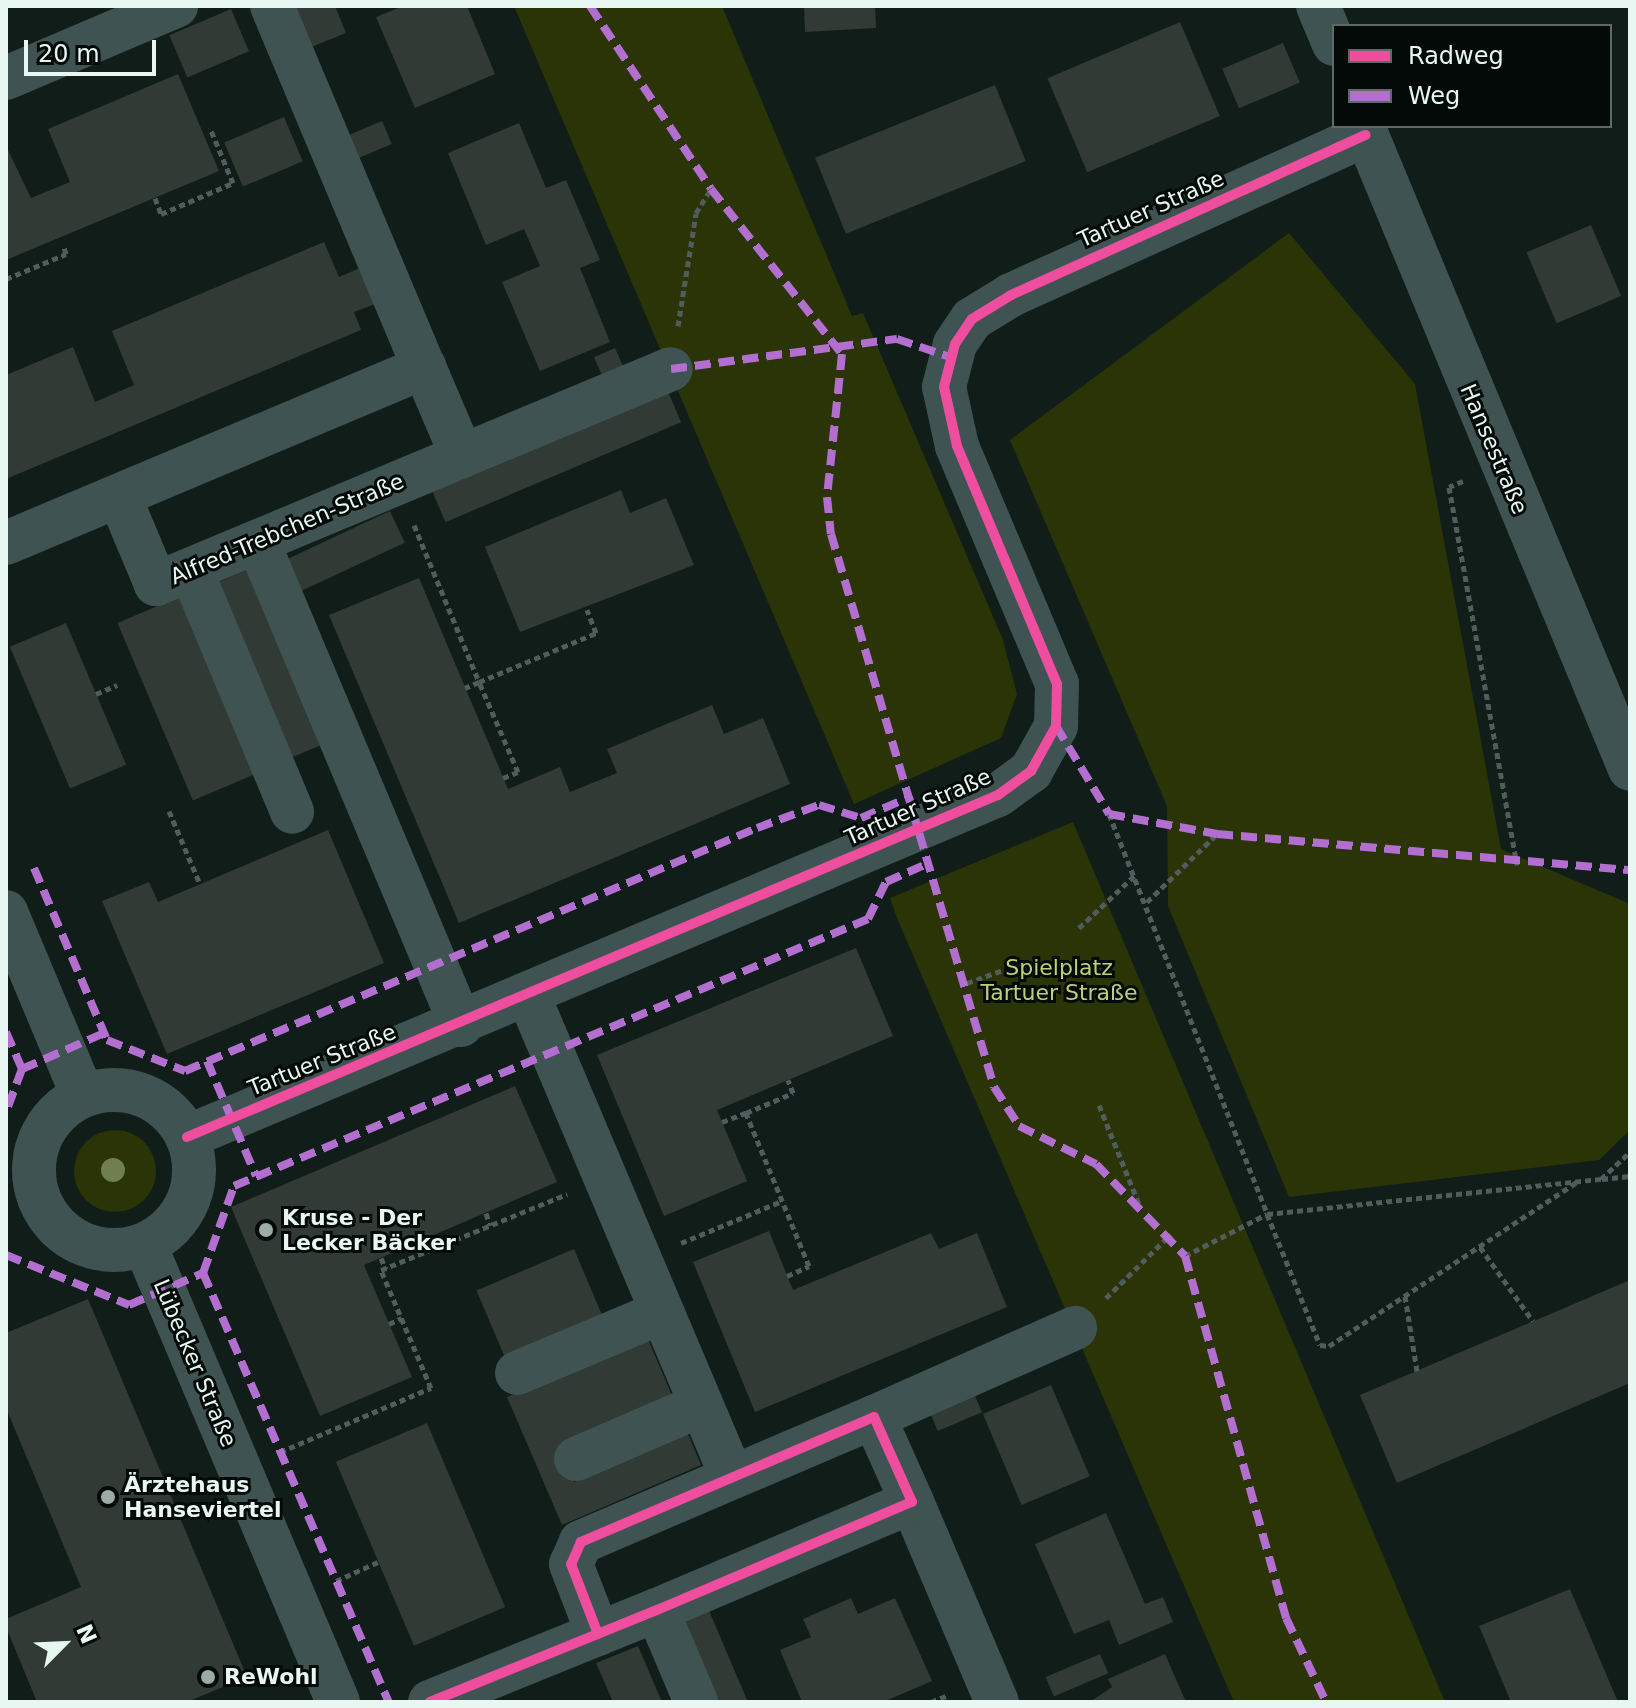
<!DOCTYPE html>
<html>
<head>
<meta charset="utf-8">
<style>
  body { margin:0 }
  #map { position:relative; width:1636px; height:1708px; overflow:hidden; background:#101d19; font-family:"DejaVu Sans",sans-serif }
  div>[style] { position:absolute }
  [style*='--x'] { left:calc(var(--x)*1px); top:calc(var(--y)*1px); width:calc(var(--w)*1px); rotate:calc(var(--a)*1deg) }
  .green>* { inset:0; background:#2b3406 }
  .round { border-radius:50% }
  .building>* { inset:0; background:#313a35; transform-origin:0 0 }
  .path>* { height:5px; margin-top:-2.5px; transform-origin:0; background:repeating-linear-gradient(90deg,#4f5e5d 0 6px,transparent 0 10px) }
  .minor>* { height:44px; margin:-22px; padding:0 22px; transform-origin:22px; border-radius:22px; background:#3f5353 }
  .minor>.ring { margin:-22px; padding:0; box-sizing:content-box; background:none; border:44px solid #3f5353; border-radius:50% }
  .quiet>* { height:8px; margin-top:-4px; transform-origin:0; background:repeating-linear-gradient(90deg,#b36fd0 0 16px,transparent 0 24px) }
  .cycleway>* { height:10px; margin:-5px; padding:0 5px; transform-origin:5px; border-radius:5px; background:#ef4d9e }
  .trees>* { width:24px; height:24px; margin:-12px; border-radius:50%; background:#6f7f4e }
  .dots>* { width:22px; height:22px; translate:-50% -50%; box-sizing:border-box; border:4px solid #030a07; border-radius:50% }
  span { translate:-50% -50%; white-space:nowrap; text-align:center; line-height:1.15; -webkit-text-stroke:6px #030a07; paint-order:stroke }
  .street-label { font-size:22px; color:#e8f7f1 }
  .park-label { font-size:22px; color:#bcd07a }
  .poi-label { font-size:22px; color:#e8f7f1; font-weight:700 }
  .left { translate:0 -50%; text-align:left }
  .frame { position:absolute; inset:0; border:8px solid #e8f7f1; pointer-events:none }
  .legend { position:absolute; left:1332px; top:24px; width:280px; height:104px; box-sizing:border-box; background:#030a07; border:2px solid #5f6965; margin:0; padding:10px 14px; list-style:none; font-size:24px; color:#e8f7f1 }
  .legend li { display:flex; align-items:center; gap:16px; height:40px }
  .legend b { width:40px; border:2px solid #5f6965 }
  .north { position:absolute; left:24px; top:1604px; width:80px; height:80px; -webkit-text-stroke:6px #030a07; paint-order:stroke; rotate:66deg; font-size:22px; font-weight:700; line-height:32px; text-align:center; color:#e8f7f1 }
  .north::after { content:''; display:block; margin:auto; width:28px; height:36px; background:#e8f7f1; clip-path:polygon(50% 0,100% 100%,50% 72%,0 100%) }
  .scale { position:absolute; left:24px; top:40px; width:132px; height:36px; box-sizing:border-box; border:4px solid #e8f7f1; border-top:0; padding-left:10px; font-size:24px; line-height:28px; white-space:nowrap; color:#e8f7f1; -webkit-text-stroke:6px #030a07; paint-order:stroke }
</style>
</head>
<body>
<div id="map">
  <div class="green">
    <div style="clip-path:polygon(514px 6px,722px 6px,852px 316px,863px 313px,1003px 640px,1017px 694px,1001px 738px,854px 804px)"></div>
    <div style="clip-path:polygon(1289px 233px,1415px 384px,1501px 849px,1630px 904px,1630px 1130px,1599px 1160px,1289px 1197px,1168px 906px,1167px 806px,1010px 440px)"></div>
    <div style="clip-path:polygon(1073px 822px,1445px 1702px,1234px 1702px,897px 918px,890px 898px)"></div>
    <div class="round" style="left:74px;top:1130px;width:82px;height:82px"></div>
  </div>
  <div class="building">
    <div style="clip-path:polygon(291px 6px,335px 6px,346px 33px,309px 48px)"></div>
    <div style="clip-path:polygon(403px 6px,467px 6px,495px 74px,415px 108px,376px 17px)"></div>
    <div style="clip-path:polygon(804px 6px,875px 6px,876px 28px,805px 32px)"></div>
    <div style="left:231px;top:9px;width:46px;height:67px;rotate:67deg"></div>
    <div style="left:1180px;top:22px;width:102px;height:144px;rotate:67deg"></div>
    <div style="left:1283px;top:43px;width:43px;height:66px;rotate:67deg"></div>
    <div style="clip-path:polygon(178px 74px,219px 171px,6px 260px,6px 146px,31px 198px,70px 182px,48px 129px)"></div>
    <div style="left:995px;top:85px;width:82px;height:194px;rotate:68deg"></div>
    <div style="left:284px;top:117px;width:48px;height:65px;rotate:67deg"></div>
    <div style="left:382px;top:121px;width:25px;height:36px;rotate:67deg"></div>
    <div style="clip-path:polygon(519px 123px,546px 188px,566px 180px,600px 260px,580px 268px,610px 342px,540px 371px,502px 282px,540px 266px,524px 229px,486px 245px,448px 153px)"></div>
    <div style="left:1591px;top:225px;width:77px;height:70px;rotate:67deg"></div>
    <div style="clip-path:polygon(324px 242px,339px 277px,362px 267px,378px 303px,354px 312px,361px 330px,6px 479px,6px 375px,73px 347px,95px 402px,134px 385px,112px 331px)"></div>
    <div style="left:615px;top:348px;width:20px;height:23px;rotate:66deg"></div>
    <div style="left:667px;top:389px;width:36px;height:256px;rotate:67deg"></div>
    <div style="clip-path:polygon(621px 490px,630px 513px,666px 498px,694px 565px,520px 632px,485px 547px)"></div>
    <div style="left:390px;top:511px;width:35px;height:121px;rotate:65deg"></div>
    <div style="left:247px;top:570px;width:190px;height:36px;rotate:67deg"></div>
    <div style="clip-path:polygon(419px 578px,508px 789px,560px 767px,570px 792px,617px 773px,607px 749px,712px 705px,724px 734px,763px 718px,790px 784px,459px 923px,329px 615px)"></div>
    <div style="left:181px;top:596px;width:193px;height:69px;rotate:67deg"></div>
    <div style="left:66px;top:623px;width:154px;height:61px;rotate:67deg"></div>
    <div style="clip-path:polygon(328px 830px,384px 963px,167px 1054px,102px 901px,149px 882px,158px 902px)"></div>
    <div style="clip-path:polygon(856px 948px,893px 1036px,717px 1110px,747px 1181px,664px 1216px,597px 1055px)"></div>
    <div style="clip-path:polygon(515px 1086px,557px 1182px,364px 1265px,412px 1377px,320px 1416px,231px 1207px)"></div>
    <div style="clip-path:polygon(769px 1231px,793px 1290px,931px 1233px,939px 1249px,977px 1233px,1007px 1307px,755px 1412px,693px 1262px)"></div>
    <div style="left:574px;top:1249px;width:73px;height:106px;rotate:67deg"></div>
    <div style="clip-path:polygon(1630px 1280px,1630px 1383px,1397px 1483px,1360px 1395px)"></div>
    <div style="clip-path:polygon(88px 1299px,247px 1677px,187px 1702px,37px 1702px,6px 1627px,6px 1619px,81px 1587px,6px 1408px,6px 1333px)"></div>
    <div style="clip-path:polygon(647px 1337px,674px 1400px,559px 1449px,574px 1482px,688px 1434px,701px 1465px,562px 1525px,507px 1397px)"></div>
    <div style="left:1051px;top:1385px;width:99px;height:74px;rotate:67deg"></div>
    <div style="left:973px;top:1391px;width:23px;height:48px;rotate:67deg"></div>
    <div style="left:427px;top:1423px;width:200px;height:99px;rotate:67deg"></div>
    <div style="clip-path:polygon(1106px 1513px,1145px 1604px,1163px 1597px,1173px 1622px,1119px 1645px,1109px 1620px,1074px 1634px,1035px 1544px)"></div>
    <div style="clip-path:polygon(1570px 1589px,1618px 1702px,1511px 1702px,1479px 1626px)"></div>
    <div style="clip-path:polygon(851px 1598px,858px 1614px,895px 1598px,932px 1681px,883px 1702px,802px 1702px,780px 1650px,811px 1637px,803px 1619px)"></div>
    <div style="clip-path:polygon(707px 1606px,748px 1702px,711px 1702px,675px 1619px)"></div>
    <div style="clip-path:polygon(638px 1646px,662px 1702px,613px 1702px,596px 1663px)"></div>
    <div style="left:1100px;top:1654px;width:21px;height:59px;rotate:67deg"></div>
    <div style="clip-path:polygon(1165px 1654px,1186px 1702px,1090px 1702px,1112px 1687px,1108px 1679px)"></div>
  </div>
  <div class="path">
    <div style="--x:155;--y:198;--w:17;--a:69"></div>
    <div style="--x:161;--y:214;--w:78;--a:-23.3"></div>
    <div style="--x:233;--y:183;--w:60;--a:-112.7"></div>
    <div style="--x:6;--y:279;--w:65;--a:-22.6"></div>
    <div style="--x:66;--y:254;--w:7;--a:-106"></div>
    <div style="--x:678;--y:326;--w:114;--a:-80.9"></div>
    <div style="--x:696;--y:213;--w:28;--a:-58"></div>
    <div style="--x:1463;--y:481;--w:15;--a:157"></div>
    <div style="--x:1449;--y:487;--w:384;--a:79.8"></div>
    <div style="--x:414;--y:525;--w:170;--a:67.5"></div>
    <div style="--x:479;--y:682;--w:15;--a:157"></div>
    <div style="--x:96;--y:694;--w:23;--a:-23"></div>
    <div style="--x:503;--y:778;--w:16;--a:-22"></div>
    <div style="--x:518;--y:772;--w:98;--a:-113.4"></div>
    <div style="--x:479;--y:682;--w:127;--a:-22.7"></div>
    <div style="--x:596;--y:633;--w:25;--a:-111"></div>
    <div style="--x:169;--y:811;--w:79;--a:67"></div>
    <div style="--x:1109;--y:814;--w:430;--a:68.4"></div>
    <div style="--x:1267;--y:1214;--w:336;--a:-6"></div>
    <div style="--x:1601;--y:1179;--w:40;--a:-43"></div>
    <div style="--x:1147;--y:902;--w:98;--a:-44.2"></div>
    <div style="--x:1079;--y:928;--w:77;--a:-43.4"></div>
    <div style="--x:967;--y:983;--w:37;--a:-20"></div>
    <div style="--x:1099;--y:1105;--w:107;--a:68"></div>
    <div style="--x:722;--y:1122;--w:26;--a:-21"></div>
    <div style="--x:1602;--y:1179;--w:28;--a:-6"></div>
    <div style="--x:486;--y:1213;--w:13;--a:72"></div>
    <div style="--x:681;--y:1243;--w:109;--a:-22.6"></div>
    <div style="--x:1480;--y:1247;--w:91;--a:54.4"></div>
    <div style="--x:1185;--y:1256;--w:92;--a:-27.1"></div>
    <div style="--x:1267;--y:1214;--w:141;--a:68"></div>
    <div style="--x:1320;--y:1345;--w:9;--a:6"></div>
    <div style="--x:1329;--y:1346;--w:297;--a:-33.5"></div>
    <div style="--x:381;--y:1258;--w:12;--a:66"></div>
    <div style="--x:787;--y:1276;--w:24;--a:-24"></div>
    <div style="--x:809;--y:1266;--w:165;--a:-112.4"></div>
    <div style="--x:746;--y:1113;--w:51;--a:-23.1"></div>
    <div style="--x:793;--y:1093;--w:14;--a:-111"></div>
    <div style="--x:1405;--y:1296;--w:76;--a:80.9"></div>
    <div style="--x:1106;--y:1298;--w:91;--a:-44.6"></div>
    <div style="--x:389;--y:1324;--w:14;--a:-25"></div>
    <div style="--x:280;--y:1452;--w:164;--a:-23"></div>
    <div style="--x:431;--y:1388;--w:128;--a:-113"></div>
    <div style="--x:381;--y:1270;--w:201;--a:-22.2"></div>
    <div style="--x:336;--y:1581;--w:46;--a:-24.3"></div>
    <div style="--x:931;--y:1702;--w:18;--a:-22"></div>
  </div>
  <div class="minor">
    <div style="--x:272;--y:6;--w:392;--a:67.2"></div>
    <div style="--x:1318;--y:6;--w:41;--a:67.2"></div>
    <div style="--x:6;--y:78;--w:185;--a:-23"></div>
    <div style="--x:1363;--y:126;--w:696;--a:67.45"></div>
    <div style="--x:462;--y:456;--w:226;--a:-22.6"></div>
    <div style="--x:258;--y:542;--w:524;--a:67.2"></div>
    <div style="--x:6;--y:543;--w:454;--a:-22.8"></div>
    <div style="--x:424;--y:367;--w:97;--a:66.9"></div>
    <div style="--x:462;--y:456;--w:332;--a:157.3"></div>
    <div style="--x:156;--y:584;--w:95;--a:-112.8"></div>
    <div style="--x:191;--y:570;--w:262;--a:67.3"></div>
    <div style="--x:6;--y:912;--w:199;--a:67.3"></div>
    <div style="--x:529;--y:997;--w:521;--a:67.08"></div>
    <div class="ring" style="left:34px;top:1090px;width:116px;height:116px"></div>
    <div style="--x:187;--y:1137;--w:880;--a:-22.87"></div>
    <div style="--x:998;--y:795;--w:41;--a:-36"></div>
    <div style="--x:1031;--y:771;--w:51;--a:-60.9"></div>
    <div style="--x:1056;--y:726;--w:42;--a:-88.6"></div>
    <div style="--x:1057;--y:684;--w:258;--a:-112.8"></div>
    <div style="--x:957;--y:446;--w:60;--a:-102.4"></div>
    <div style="--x:944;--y:387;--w:44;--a:-75.7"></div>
    <div style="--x:955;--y:344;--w:30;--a:-56"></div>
    <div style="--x:972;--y:319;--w:46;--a:-31.6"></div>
    <div style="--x:1011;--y:295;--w:389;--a:-24.3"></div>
    <div style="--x:145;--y:1245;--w:496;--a:67.1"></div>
    <div style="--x:517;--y:1373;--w:157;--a:-22.8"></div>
    <div style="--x:874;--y:1417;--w:220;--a:-23.9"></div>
    <div style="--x:576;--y:1459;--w:136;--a:-23.4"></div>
    <div style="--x:912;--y:1502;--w:217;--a:67"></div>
    <div style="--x:657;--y:1610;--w:100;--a:67"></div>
    <div style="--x:430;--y:1702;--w:245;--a:-22.1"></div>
    <div style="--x:657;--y:1610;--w:277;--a:-23"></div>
    <div style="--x:912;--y:1502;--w:93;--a:-114.1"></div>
    <div style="--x:874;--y:1417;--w:319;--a:156.9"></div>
    <div style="--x:581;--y:1542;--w:24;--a:114"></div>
    <div style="--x:571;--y:1564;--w:75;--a:68.9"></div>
  </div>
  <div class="quiet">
    <div style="--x:590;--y:6;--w:219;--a:56.5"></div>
    <div style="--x:711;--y:189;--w:211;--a:51.6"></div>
    <div style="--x:842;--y:354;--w:144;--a:96"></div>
    <div style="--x:827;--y:497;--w:37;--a:84"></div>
    <div style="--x:831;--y:534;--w:577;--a:73.58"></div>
    <div style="--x:994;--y:1087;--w:46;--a:57.3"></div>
    <div style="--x:1019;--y:1126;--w:86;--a:26.3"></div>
    <div style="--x:1096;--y:1164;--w:128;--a:45.9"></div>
    <div style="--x:1185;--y:1256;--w:376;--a:74.4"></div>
    <div style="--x:1286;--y:1618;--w:93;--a:64.5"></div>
    <div style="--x:671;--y:369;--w:228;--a:-7.6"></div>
    <div style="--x:897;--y:339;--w:56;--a:18.8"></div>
    <div style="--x:1056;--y:726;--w:103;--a:58.9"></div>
    <div style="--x:1109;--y:814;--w:110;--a:10.5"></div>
    <div style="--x:1217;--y:834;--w:415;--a:5"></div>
    <div style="--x:34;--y:868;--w:187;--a:67"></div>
    <div style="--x:107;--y:1040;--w:84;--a:21.7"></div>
    <div style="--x:185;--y:1071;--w:621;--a:-23.02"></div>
    <div style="--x:757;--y:828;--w:66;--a:-20.4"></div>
    <div style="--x:819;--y:805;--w:44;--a:17.2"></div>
    <div style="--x:861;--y:818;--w:56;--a:-23.3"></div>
    <div style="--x:6;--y:1032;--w:40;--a:66.6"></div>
    <div style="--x:22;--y:1069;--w:46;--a:110.4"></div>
    <div style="--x:207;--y:1061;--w:125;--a:66.9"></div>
    <div style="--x:22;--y:1069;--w:90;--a:-23.7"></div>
    <div style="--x:6;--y:1255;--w:133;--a:22.1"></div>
    <div style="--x:129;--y:1305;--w:81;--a:-23.4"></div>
    <div style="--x:203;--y:1273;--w:92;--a:-70.4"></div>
    <div style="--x:234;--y:1186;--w:688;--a:-22.84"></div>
    <div style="--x:868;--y:919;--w:41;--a:-64.1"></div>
    <div style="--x:886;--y:882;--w:49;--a:-24"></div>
    <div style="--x:203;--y:1273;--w:468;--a:66.6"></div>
  </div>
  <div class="cycleway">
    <div style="--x:187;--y:1137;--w:880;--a:-22.87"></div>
    <div style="--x:998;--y:795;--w:41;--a:-36"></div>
    <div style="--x:1031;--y:771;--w:51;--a:-60.9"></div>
    <div style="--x:1056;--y:726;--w:42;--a:-88.6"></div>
    <div style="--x:1057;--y:684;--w:258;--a:-112.8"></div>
    <div style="--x:957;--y:446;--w:60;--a:-102.4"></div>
    <div style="--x:944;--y:387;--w:44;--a:-75.7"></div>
    <div style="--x:955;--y:344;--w:30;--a:-56"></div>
    <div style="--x:972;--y:319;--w:46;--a:-31.6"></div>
    <div style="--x:1011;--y:295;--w:389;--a:-24.3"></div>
    <div style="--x:430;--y:1702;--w:245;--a:-22.1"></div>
    <div style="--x:657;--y:1610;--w:277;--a:-23"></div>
    <div style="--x:912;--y:1502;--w:93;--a:-114.1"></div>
    <div style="--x:874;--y:1417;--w:319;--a:156.9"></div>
    <div style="--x:581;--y:1542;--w:24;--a:114"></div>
    <div style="--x:571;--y:1564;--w:75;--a:68.9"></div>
  </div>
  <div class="trees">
    <div style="left:113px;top:1170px"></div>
  </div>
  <div class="dots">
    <div style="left:266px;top:1230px;background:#9caba5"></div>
    <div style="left:108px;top:1497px;background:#9caba5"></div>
    <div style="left:208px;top:1677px;background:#9caba5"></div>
  </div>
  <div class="street-label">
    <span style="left:1151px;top:209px;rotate:-24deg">Tartuer Straße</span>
    <span style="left:1494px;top:449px;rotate:67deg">Hansestraße</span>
    <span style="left:287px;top:529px;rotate:-23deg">Alfred-Trebchen-Straße</span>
    <span style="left:918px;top:807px;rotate:-24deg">Tartuer Straße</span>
    <span style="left:322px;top:1060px;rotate:-22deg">Tartuer Straße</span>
    <span style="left:195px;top:1363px;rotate:67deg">Lübecker Straße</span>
  </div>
  <div class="park-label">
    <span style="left:1059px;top:980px">Spielplatz<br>Tartuer Straße</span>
  </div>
  <div class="poi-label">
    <span class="left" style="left:282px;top:1230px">Kruse - Der<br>Lecker Bäcker</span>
    <span class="left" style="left:124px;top:1497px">Ärztehaus<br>Hanseviertel</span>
    <span class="left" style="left:224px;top:1677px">ReWohl</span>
  </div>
  <div class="frame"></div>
  <ul class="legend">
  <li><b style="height:10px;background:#ef4d9e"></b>Radweg</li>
  <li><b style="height:10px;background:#b36fd0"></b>Weg</li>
  </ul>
  <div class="north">N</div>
  <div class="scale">20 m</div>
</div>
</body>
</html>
